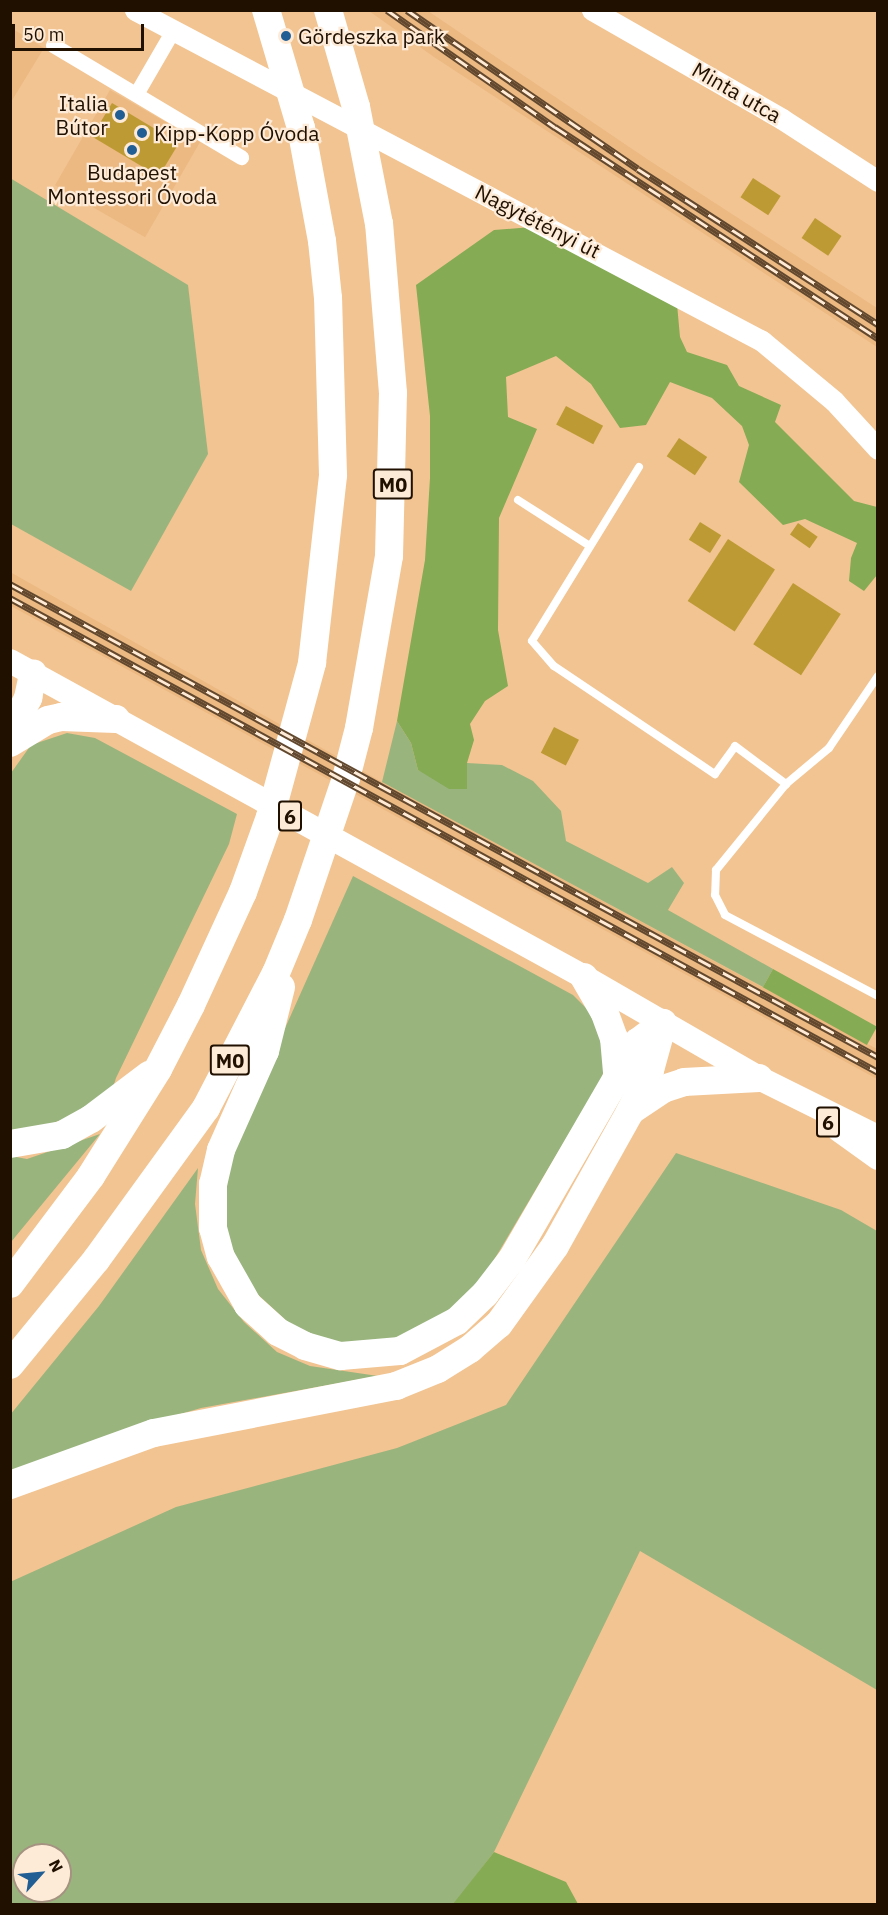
<!DOCTYPE html>
<html>
<head>
<meta charset="utf-8">
<style>
  body { margin:0 }
  #map { position:relative; width:888px; height:1915px; overflow:hidden; background:#f2c492; font-family:"IBM Plex Sans",sans-serif }
  div>[style] { position:absolute }
  [style*='--x'] { left:calc(var(--x)*1px); top:calc(var(--y)*1px); width:calc(var(--w)*1px); rotate:calc(var(--a)*1deg) }
  .built>* { inset:0; background:#ebb981; transform-origin:0 0 }
  .green>* { inset:0; background:#9ab47e }
  .forest>* { inset:0; background:#85ab54; transform-origin:0 0 }
  .building>* { inset:0; background:#be9a34; transform-origin:0 0 }
  .lane>* { height:8px; margin:-4px; padding:0 4px; transform-origin:4px; border-radius:4px; background:#fff }
  .street>* { height:15px; margin:-7.5px; padding:0 7.5px; transform-origin:7.5px; border-radius:7.5px; background:#fff }
  .secondary>* { height:21px; margin:-10.5px; padding:0 10.5px; transform-origin:10.5px; border-radius:10.5px; background:#fff }
  .primary>* { height:24px; margin:-12px; padding:0 12px; transform-origin:12px; border-radius:12px; background:#fff }
  .highway>* { height:28px; margin:-14px; padding:0 14px; transform-origin:14px; border-radius:14px; background:#fff }
  .rail>* { height:7px; margin-top:-3.5px; transform-origin:0; background:repeating-linear-gradient(90deg,#feebd7 0 14px,#62482e 0 28px); box-sizing:border-box; border-block:2px solid #62482e }
  .dots>* { width:16px; height:16px; translate:-50% -50%; box-sizing:border-box; border:3px solid #feebd7; border-radius:50% }
  span { translate:-50% -50%; white-space:nowrap; text-align:center; line-height:1.15; -webkit-text-stroke:4.5px #feebd7; paint-order:stroke }
  .shield-label span { padding:2px 4px; background:#feebd7; border:2px solid; border-radius:4px; -webkit-text-stroke-width:0 }
  .shield-label { font-size:20px; color:#201000; font-weight:700 }
  .poi-label { font-size:21px; color:#201000 }
  .left { translate:0 -50%; text-align:left }
  .right { translate:-100% -50%; text-align:right }
  .street-label { font-size:21px; color:#201000 }
  .frame { position:absolute; inset:0; border:12px solid #201000; pointer-events:none }
  .north { position:absolute; left:12px; top:1843px; width:60px; height:60px; box-sizing:border-box; background:#feebd7; border:2px solid #a59381; border-radius:50%; rotate:63deg; font-size:16px; font-weight:700; line-height:24px; text-align:center; color:#201000 }
  .north::after { content:''; display:block; margin:auto; width:21px; height:27px; background:#205e94; clip-path:polygon(50% 0,100% 100%,50% 72%,0 100%) }
  .scale { position:absolute; left:12px; top:24px; width:132px; height:27px; box-sizing:border-box; border:3px solid #201000; border-top:0; padding-left:8px; font-size:18px; line-height:21px; white-space:nowrap; color:#201000; -webkit-text-stroke:4px #feebd7; paint-order:stroke }
</style>
</head>
<body>
<div id="map">
  <div class="built">
    <div style="clip-path:polygon(369px 11px,428px 11px,647px 159px,877px 308px,877px 347px,434px 57px)"></div>
    <div style="clip-path:polygon(11px 28px,44px 48px,11px 102px)"></div>
    <div style="left:110px;top:90px;width:104px;height:110px;rotate:30deg"></div>
    <div style="clip-path:polygon(10px 572px,382px 782px,877px 1049px,877px 1079px,11px 606px)"></div>
  </div>
  <div class="green">
    <div style="clip-path:polygon(10px 178px,188px 285px,208px 454px,131px 591px,11px 524px)"></div>
    <div style="clip-path:polygon(397px 721px,411px 743px,418px 770px,467px 789px,467px 763px,502px 765px,533px 781px,561px 811px,566px 841px,648px 883px,672px 867px,684px 883px,668px 910px,773px 969px,763px 987px,382px 782px)"></div>
    <div style="clip-path:polygon(67px 733px,95px 738px,237px 814px,229px 844px,116px 1078px,110px 1097px,84px 1112px,36px 1129px,11px 1130px,11px 773px,31px 745px)"></div>
    <div style="clip-path:polygon(353px 876px,573px 995px,598px 1020px,607px 1053px,602px 1078px,488px 1270px,457px 1306px,421px 1329px,381px 1343px,329px 1344px,291px 1325px,253px 1290px,226px 1246px,223px 1178px,236px 1138px)"></div>
    <div style="clip-path:polygon(100px 1134px,11px 1242px,11px 1156px,27px 1159px)"></div>
    <div style="clip-path:polygon(evenodd,676px 1153px,841px 1210px,877px 1231px,877px 1690px,640px 1551px,494px 1852px,454px 1904px,11px 1904px,10px 1582px,176px 1507px,397px 1448px,506px 1405px,676px 1153px,24px 1855px,60px 1855px,60px 1891px,24px 1891px,24px 1855px)"></div>
    <div style="clip-path:polygon(198px 1168px,195px 1204px,201px 1250px,218px 1289px,244px 1322px,277px 1352px,310px 1366px,378px 1376px,201px 1408px,119px 1432px,11px 1474px,10px 1415px,99px 1306px)"></div>
  </div>
  <div class="forest">
    <div style="clip-path:polygon(532px 227px,677px 304px,680px 337px,687px 352px,727px 365px,739px 386px,781px 405px,775px 422px,854px 501px,877px 507px,877px 575px,864px 591px,849px 581px,851px 558px,857px 543px,805px 519px,783px 525px,739px 482px,749px 445px,742px 426px,712px 398px,670px 382px,646px 425px,620px 428px,591px 384px,556px 356px,506px 377px,508px 417px,537px 429px,499px 518px,498px 630px,508px 686px,485px 701px,470px 724px,474px 740px,467px 763px,467px 789px,449px 789px,418px 770px,411px 743px,397px 721px,425px 560px,430px 478px,430px 416px,416px 285px,494px 230px)"></div>
    <div style="left:773px;top:969px;width:119px;height:21px;rotate:29deg"></div>
    <div style="clip-path:polygon(494px 1852px,566px 1882px,578px 1904px,453px 1904px)"></div>
  </div>
  <div class="building">
    <div style="left:112px;top:103px;width:78px;height:39px;rotate:31deg"></div>
    <div style="left:753px;top:178px;width:33px;height:23px;rotate:33deg"></div>
    <div style="left:815px;top:218px;width:32px;height:24px;rotate:34deg"></div>
    <div style="left:566px;top:406px;width:42px;height:21px;rotate:28deg"></div>
    <div style="left:679px;top:438px;width:34px;height:22px;rotate:34deg"></div>
    <div style="left:700px;top:522px;width:25px;height:21px;rotate:32deg"></div>
    <div style="left:798px;top:523px;width:24px;height:14px;rotate:35deg"></div>
    <div style="left:728px;top:539px;width:56px;height:74px;rotate:33deg"></div>
    <div style="left:793px;top:583px;width:57px;height:73px;rotate:33deg"></div>
    <div style="left:554px;top:727px;width:28px;height:29px;rotate:27deg"></div>
  </div>
  <div class="lane">
    <div style="--x:639;--y:467;--w:204;--a:121.6"></div>
    <div style="--x:532;--y:641;--w:33;--a:49"></div>
    <div style="--x:554;--y:666;--w:194;--a:33.9"></div>
    <div style="--x:715;--y:774;--w:34;--a:-54"></div>
    <div style="--x:735;--y:746;--w:64;--a:36.7"></div>
    <div style="--x:786;--y:784;--w:56;--a:-39.9"></div>
    <div style="--x:829;--y:748;--w:87;--a:-55.8"></div>
    <div style="--x:518;--y:500;--w:85;--a:32.6"></div>
    <div style="--x:786;--y:784;--w:111;--a:129.1"></div>
    <div style="--x:716;--y:870;--w:25;--a:92"></div>
    <div style="--x:715;--y:895;--w:22;--a:63"></div>
    <div style="--x:725;--y:915;--w:173;--a:27.9"></div>
  </div>
  <div class="street">
    <div style="--x:53;--y:45;--w:219;--a:30.8"></div>
    <div style="--x:136;--y:94;--w:72;--a:-59.9"></div>
  </div>
  <div class="secondary">
    <div style="--x:135;--y:10;--w:709;--a:27.83"></div>
    <div style="--x:762;--y:341;--w:94;--a:39.8"></div>
    <div style="--x:834;--y:401;--w:65;--a:47.5"></div>
    <div style="--x:592;--y:10;--w:219;--a:29.8"></div>
    <div style="--x:782;--y:119;--w:114;--a:32.9"></div>
  </div>
  <div class="primary">
    <div style="--x:10;--y:661;--w:655;--a:28.83"></div>
    <div style="--x:584;--y:977;--w:202;--a:30"></div>
    <div style="--x:759;--y:1078;--w:133;--a:26.4"></div>
    <div style="--x:839;--y:1130;--w:48;--a:35.7"></div>
  </div>
  <div class="highway">
    <div style="--x:10;--y:731;--w:38;--a:-61"></div>
    <div style="--x:28;--y:698;--w:25;--a:-78"></div>
    <div style="--x:10;--y:743;--w:44;--a:-31.2"></div>
    <div style="--x:48;--y:720;--w:13;--a:-13"></div>
    <div style="--x:61;--y:717;--w:55;--a:2.1"></div>
    <div style="--x:584;--y:977;--w:39;--a:60"></div>
    <div style="--x:604;--y:1011;--w:29;--a:70"></div>
    <div style="--x:614;--y:1038;--w:38;--a:85"></div>
    <div style="--x:281;--y:987;--w:66;--a:104"></div>
    <div style="--x:265;--y:1051;--w:108;--a:114"></div>
    <div style="--x:221;--y:1150;--w:35;--a:103"></div>
    <div style="--x:213;--y:1184;--w:44;--a:90"></div>
    <div style="--x:213;--y:1228;--w:30;--a:75"></div>
    <div style="--x:221;--y:1257;--w:55;--a:60.6"></div>
    <div style="--x:248;--y:1305;--w:40;--a:42"></div>
    <div style="--x:278;--y:1332;--w:30;--a:27"></div>
    <div style="--x:305;--y:1346;--w:37;--a:16"></div>
    <div style="--x:341;--y:1356;--w:59;--a:-4.8"></div>
    <div style="--x:400;--y:1351;--w:64;--a:-27.8"></div>
    <div style="--x:457;--y:1321;--w:39;--a:-44"></div>
    <div style="--x:485;--y:1294;--w:44;--a:-52.4"></div>
    <div style="--x:512;--y:1259;--w:251;--a:-59.9"></div>
    <div style="--x:638;--y:1042;--w:31;--a:-37"></div>
    <div style="--x:632;--y:1110;--w:37;--a:-34"></div>
    <div style="--x:663;--y:1089;--w:22;--a:-18"></div>
    <div style="--x:684;--y:1082;--w:75;--a:-3.1"></div>
    <div style="--x:10;--y:1144;--w:53;--a:-9.8"></div>
    <div style="--x:62;--y:1135;--w:33;--a:-29"></div>
    <div style="--x:91;--y:1119;--w:73;--a:-37.2"></div>
    <div style="--x:10;--y:1284;--w:135;--a:-53.1"></div>
    <div style="--x:91;--y:1176;--w:126;--a:-57.9"></div>
    <div style="--x:158;--y:1069;--w:72;--a:-62.7"></div>
    <div style="--x:191;--y:1005;--w:124;--a:-65.3"></div>
    <div style="--x:243;--y:892;--w:80;--a:-70.2"></div>
    <div style="--x:270;--y:817;--w:160;--a:-74.7"></div>
    <div style="--x:312;--y:663;--w:189;--a:-83.6"></div>
    <div style="--x:333;--y:475;--w:177;--a:-91.6"></div>
    <div style="--x:328;--y:298;--w:57;--a:-96"></div>
    <div style="--x:322;--y:241;--w:115;--a:-100.5"></div>
    <div style="--x:301;--y:128;--w:123;--a:-106.5"></div>
    <div style="--x:10;--y:1365;--w:136;--a:-50.7"></div>
    <div style="--x:96;--y:1260;--w:188;--a:-54.1"></div>
    <div style="--x:206;--y:1108;--w:152;--a:-62.6"></div>
    <div style="--x:276;--y:973;--w:57;--a:-67.5"></div>
    <div style="--x:298;--y:920;--w:150;--a:-71.3"></div>
    <div style="--x:346;--y:778;--w:52;--a:-75.4"></div>
    <div style="--x:359;--y:728;--w:175;--a:-80.1"></div>
    <div style="--x:389;--y:556;--w:163;--a:-88.6"></div>
    <div style="--x:393;--y:393;--w:170;--a:-94.7"></div>
    <div style="--x:379;--y:224;--w:119;--a:-101.1"></div>
    <div style="--x:356;--y:107;--w:101;--a:-106.1"></div>
    <div style="--x:10;--y:1485;--w:153;--a:-19.9"></div>
    <div style="--x:154;--y:1433;--w:247;--a:-11"></div>
    <div style="--x:396;--y:1386;--w:45;--a:-22"></div>
    <div style="--x:438;--y:1369;--w:38;--a:-32"></div>
    <div style="--x:470;--y:1349;--w:38;--a:-41"></div>
    <div style="--x:499;--y:1324;--w:96;--a:-54.3"></div>
    <div style="--x:555;--y:1246;--w:154;--a:-60.8"></div>
    <div style="--x:630;--y:1112;--w:47;--a:-64.5"></div>
    <div style="--x:650;--y:1070;--w:49;--a:-74.5"></div>
  </div>
  <div class="rail">
    <div style="--x:387;--y:10;--w:205;--a:34.9"></div>
    <div style="--x:555;--y:127;--w:386;--a:33.2"></div>
    <div style="--x:407;--y:10;--w:280;--a:34.5"></div>
    <div style="--x:638;--y:169;--w:286;--a:32.9"></div>
    <div style="--x:10;--y:584;--w:989;--a:28.59"></div>
    <div style="--x:10;--y:598;--w:989;--a:28.64"></div>
  </div>
  <div class="dots">
    <div style="left:286px;top:36px;background:#205e94"></div>
    <div style="left:120px;top:115px;background:#205e94"></div>
    <div style="left:142px;top:133px;background:#205e94"></div>
    <div style="left:132px;top:150px;background:#205e94"></div>
  </div>
  <div class="shield-label">
    <span style="left:393px;top:484px">M0</span>
    <span style="left:290px;top:816px">6</span>
    <span style="left:230px;top:1060px">M0</span>
    <span style="left:828px;top:1122px">6</span>
  </div>
  <div class="poi-label">
    <span class="left" style="left:298px;top:36px">Gördeszka park</span>
    <span class="right" style="left:108px;top:115px">Italia<br>Bútor</span>
    <span class="left" style="left:154px;top:133px">Kipp-Kopp Óvoda</span>
    <span style="left:132px;top:184px">Budapest<br>Montessori Óvoda</span>
  </div>
  <div class="street-label">
    <span style="left:737px;top:92px;rotate:30deg">Minta utca</span>
    <span style="left:538px;top:221px;rotate:27deg">Nagytétényi út</span>
  </div>
  <div class="frame"></div>
  <div class="north">N</div>
  <div class="scale">50 m</div>
</div>
</body>
</html>
